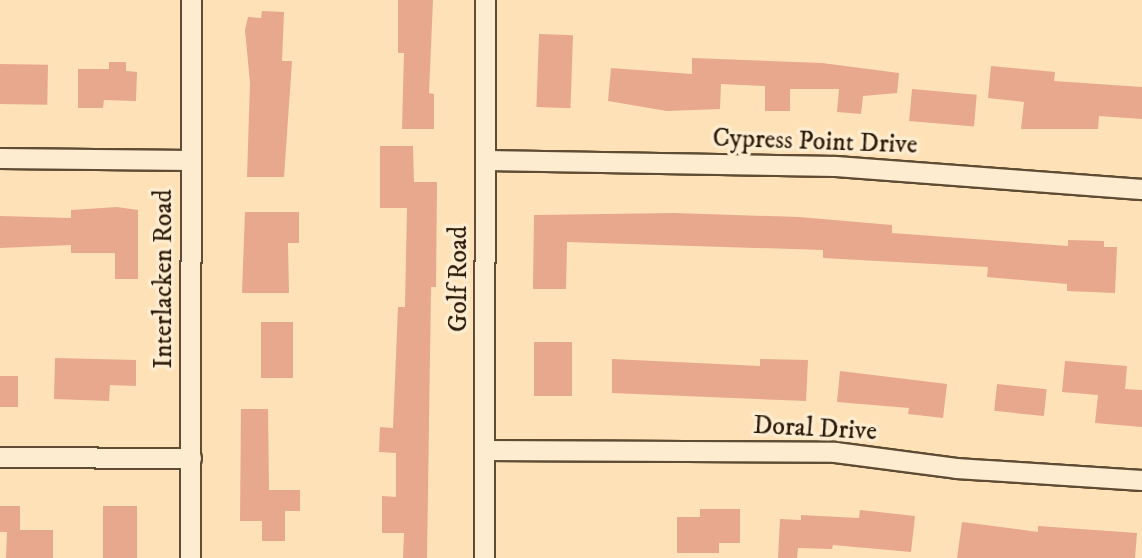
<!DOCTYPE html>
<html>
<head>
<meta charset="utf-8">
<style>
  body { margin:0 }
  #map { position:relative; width:1142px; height:558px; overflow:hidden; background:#fee1b6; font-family:"IM FELL DW Pica",serif }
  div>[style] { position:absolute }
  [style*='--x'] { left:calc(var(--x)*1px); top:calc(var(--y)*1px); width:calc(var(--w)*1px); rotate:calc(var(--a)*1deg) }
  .building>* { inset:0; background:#e8a88e; transform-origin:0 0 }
  .roads { filter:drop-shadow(2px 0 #5f4c34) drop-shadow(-2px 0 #5f4c34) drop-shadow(0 2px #5f4c34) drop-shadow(0 -2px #5f4c34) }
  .minor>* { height:19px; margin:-9.5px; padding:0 9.5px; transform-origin:9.5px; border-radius:9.5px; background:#feecd0 }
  span { translate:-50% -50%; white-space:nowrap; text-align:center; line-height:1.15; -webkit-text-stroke:7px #feecd0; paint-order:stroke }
  .street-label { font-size:26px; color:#2a1a09 }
</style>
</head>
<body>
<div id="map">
  <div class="building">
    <div style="clip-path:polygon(398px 0,433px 0,429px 93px,434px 94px,434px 129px,402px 129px,404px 53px,398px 53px)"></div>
    <div style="clip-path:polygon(262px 11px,284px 12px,282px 61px,292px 61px,284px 177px,247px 177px,250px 83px,245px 30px,248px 17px,261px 18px)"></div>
    <div style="left:539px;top:34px;width:34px;height:73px;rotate:2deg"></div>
    <div style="clip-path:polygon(692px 58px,822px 63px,899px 73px,897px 93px,863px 96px,861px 114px,837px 112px,839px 89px,790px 89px,790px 111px,765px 111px,765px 86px,721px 84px,720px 109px,667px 111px,608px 101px,611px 68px,692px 74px)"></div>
    <div style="clip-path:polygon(109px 62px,126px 62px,126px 71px,137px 72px,136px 101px,104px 100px,103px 108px,78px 108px,78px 69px,109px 69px)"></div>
    <div style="left:0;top:64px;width:48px;height:40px;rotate:1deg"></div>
    <div style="clip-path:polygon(991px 66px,1055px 72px,1054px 81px,1142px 87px,1142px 119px,1099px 116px,1098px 129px,1021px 129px,1024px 102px,988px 98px)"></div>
    <div style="left:912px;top:89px;width:65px;height:32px;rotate:5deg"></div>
    <div style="clip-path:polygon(380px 146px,413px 146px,414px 182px,437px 182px,436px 287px,431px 287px,427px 558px,403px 558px,404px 533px,382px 533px,382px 496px,396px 497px,396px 453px,379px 452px,380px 427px,393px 428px,398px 307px,405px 307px,407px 208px,380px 208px)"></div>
    <div style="clip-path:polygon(117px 207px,138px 210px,138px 279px,115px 279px,115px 253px,71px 253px,71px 245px,0 248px,0 216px,71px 218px,71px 210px)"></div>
    <div style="clip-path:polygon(245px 212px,299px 212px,299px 243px,288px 243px,289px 293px,242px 293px)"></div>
    <div style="clip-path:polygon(674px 213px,799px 217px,892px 225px,892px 233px,1068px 246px,1068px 240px,1104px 241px,1104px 247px,1117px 247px,1115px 293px,1067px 291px,1067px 284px,987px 277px,988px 267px,823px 258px,823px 250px,567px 242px,566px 289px,533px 289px,534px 215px)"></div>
    <div style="left:261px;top:322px;width:32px;height:56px"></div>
    <div style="left:534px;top:342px;width:38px;height:54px"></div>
    <div style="clip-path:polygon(55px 358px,136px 360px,136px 386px,110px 385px,109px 401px,54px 399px)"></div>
    <div style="clip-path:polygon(612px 359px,760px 366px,760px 359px,808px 360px,806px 401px,612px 393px)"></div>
    <div style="clip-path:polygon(1065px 361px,1127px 366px,1125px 389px,1142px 390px,1142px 427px,1095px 423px,1098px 395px,1062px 392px)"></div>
    <div style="clip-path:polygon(840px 371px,947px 384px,943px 418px,908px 414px,909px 408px,837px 402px)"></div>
    <div style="left:0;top:376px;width:18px;height:31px"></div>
    <div style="left:997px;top:384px;width:50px;height:27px;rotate:6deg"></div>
    <div style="clip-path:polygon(241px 409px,268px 409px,269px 490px,300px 490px,300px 511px,285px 511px,285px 541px,262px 541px,262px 521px,240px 521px)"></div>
    <div style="clip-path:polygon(0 506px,20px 506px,20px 530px,53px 530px,53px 558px,6px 558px,7px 532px,0 532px)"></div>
    <div style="left:103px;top:506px;width:34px;height:52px"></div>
    <div style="clip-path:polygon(700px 509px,740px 509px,740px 543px,719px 543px,719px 553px,677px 553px,677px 517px,700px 517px)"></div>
    <div style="clip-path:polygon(860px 510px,915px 516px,911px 552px,833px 545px,832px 549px,798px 548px,797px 558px,778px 558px,780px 519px,801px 520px,801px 515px,859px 518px)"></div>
    <div style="clip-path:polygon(962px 522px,1038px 532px,1038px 526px,1137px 533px,1135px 558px,957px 558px)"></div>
  </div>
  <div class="roads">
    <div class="minor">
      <div style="--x:0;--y:158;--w:191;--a:0.6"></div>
      <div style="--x:486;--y:160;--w:349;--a:1"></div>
      <div style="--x:835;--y:166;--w:308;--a:4.3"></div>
      <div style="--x:485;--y:450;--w:350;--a:0.3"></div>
      <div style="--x:835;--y:452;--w:122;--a:7.5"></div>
      <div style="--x:956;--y:468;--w:186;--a:3.7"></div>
      <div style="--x:0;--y:457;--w:191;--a:0.3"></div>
      <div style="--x:190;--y:558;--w:558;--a:-89.9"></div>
      <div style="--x:484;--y:558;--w:558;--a:-89.9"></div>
    </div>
  </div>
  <div class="street-label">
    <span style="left:815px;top:142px;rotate:2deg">Cypress Point Drive</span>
    <span style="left:164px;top:279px;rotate:-90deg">Interlacken Road</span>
    <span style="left:459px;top:279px;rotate:-90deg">Golf Road</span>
    <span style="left:815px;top:429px;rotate:3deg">Doral Drive</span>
  </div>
</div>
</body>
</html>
